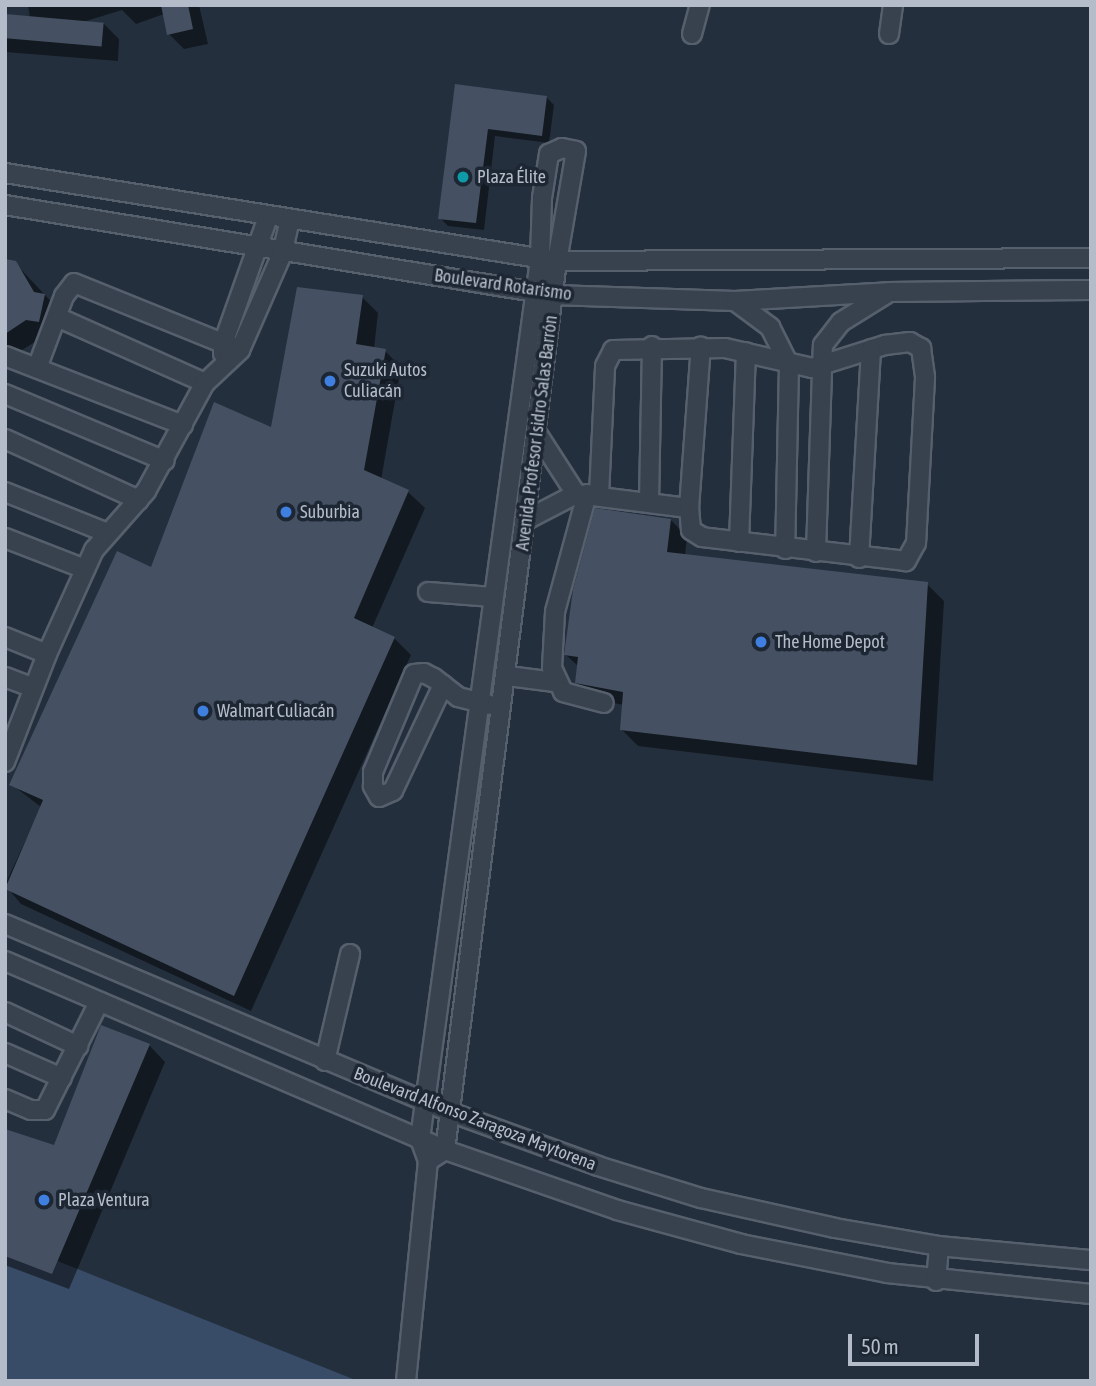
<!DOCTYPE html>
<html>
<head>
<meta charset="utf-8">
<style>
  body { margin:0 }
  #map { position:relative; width:1096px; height:1386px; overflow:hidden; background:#242f3e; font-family:"Asap Condensed",sans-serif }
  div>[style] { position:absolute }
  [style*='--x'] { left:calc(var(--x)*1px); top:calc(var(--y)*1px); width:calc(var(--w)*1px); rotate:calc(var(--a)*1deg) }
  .water>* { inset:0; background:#394c67 }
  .shadow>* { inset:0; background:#0007 }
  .building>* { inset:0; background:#455162; transform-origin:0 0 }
  .roads { filter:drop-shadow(2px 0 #565f6c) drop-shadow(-2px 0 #565f6c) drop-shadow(0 2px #565f6c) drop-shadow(0 -2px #565f6c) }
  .minor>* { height:18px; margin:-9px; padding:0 9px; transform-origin:9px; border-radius:9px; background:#38414e }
  .dots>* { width:19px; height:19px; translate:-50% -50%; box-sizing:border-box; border:4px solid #1d2633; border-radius:50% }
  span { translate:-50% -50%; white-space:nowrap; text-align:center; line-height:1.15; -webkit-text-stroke:7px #1d2633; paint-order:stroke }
  .poi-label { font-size:18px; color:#b4bcc9 }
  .left { translate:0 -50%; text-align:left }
  .street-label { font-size:18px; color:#b4bcc9 }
  .frame { position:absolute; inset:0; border:7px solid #b4bcc9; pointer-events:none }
  .scale { position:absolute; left:848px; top:1334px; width:131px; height:32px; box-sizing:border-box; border:4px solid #b4bcc9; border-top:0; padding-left:9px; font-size:21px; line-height:24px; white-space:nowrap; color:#b4bcc9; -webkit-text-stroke:5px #1d2633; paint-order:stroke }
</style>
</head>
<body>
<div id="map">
  <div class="water">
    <div style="clip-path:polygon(5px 1240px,358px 1381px,5px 1381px)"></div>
  </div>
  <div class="shadow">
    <div style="clip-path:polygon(28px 5px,199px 5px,208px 44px,184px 49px,169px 34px,164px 14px,136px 24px,122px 10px,83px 22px,104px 24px,119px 39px,118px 61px,5px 52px,5px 15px,30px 18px)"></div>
    <div style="clip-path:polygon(456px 86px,546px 97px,554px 105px,549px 143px,495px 136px,484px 230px,448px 226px,440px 218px)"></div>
    <div style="clip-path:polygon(5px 261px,15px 263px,61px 312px,44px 336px,16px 354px,5px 352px)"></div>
    <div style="clip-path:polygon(362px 297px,378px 313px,374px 349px,385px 351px,401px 367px,381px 480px,408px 492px,425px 508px,372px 628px,394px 638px,411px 655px,251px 1011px,21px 904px,5px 885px,41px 807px,11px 784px,152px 569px,272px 430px)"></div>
    <div style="clip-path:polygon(671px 520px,687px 537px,685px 556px,927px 584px,944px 601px,933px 781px,638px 746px,621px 729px,624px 705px,593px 699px,577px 683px,579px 667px,566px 655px)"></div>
    <div style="clip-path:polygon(149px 1045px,165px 1062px,69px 1289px,5px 1265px,5px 1131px,56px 1147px)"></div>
  </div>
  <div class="building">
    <div style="clip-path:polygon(161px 5px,188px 5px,193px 29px,167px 35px)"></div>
    <div style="left:5px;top:14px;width:99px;height:24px;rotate:5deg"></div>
    <div style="clip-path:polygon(455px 84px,547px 96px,542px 136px,488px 129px,476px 223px,438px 219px)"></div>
    <div style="clip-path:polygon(5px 259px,16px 261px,34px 292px,45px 294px,39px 322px,26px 320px,5px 334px)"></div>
    <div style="clip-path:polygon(297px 287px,363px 295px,356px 344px,386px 349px,364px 470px,409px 490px,354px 618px,395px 637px,234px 996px,5px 889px,43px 800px,9px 785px,117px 551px,151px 567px,214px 402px,271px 427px)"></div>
    <div style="clip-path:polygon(595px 508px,671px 519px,667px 552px,928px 582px,917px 765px,620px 730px,623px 692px,575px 683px,578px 657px,564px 655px,573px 590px)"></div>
    <div style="clip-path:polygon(101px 1025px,150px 1044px,52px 1274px,5px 1256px,5px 1129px,54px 1145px)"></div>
  </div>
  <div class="roads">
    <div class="minor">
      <div style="--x:692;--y:34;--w:30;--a:-75"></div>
      <div style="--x:889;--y:34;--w:29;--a:-82"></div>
      <div style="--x:5;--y:173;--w:559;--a:9.06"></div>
      <div style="--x:557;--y:261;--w:534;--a:-0.32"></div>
      <div style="--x:5;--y:205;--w:555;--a:9.33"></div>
      <div style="--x:553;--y:295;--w:182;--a:1.9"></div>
      <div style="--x:735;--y:301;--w:154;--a:-3.3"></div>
      <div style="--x:889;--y:292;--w:202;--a:-0.6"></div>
      <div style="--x:735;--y:301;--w:44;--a:36.6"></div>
      <div style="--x:770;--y:327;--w:42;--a:63.4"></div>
      <div style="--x:789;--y:365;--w:184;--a:91.2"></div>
      <div style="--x:57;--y:317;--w:162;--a:24"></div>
      <div style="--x:223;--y:354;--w:10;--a:-90"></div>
      <div style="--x:223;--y:344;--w:135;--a:-70.5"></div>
      <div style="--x:5;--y:356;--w:191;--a:21.2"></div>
      <div style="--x:37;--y:368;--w:77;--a:-69.4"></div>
      <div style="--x:64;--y:296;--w:16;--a:-52"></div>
      <div style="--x:74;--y:283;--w:179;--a:22"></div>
      <div style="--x:5;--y:394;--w:173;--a:22.7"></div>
      <div style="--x:536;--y:432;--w:74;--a:57.2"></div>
      <div style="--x:5;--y:439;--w:147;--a:24.5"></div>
      <div style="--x:5;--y:492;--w:108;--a:21.8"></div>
      <div style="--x:587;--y:494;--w:122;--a:105.2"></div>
      <div style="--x:555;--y:612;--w:56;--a:93.1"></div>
      <div style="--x:552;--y:668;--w:26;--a:65"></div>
      <div style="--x:563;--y:692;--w:42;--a:15"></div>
      <div style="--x:599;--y:495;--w:129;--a:-87.3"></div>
      <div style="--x:605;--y:366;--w:18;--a:-63"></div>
      <div style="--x:613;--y:350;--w:112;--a:-1"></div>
      <div style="--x:725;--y:348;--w:89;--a:12.9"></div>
      <div style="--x:812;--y:368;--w:77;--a:-17.5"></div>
      <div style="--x:885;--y:345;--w:25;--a:-7"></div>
      <div style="--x:910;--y:342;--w:13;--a:29"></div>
      <div style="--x:921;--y:348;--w:30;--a:82"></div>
      <div style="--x:925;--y:378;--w:165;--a:93.1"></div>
      <div style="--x:916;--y:543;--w:21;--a:119"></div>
      <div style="--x:906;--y:561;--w:205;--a:-173.3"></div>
      <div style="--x:702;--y:537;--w:13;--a:-148"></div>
      <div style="--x:691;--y:530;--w:22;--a:-95"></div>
      <div style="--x:649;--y:502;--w:156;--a:-88.9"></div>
      <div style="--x:526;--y:520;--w:56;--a:-27.5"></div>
      <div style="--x:576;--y:494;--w:114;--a:7.1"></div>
      <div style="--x:689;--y:508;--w:162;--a:-85.8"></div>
      <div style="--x:5;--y:538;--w:86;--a:21.2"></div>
      <div style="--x:739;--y:542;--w:190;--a:-87.9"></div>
      <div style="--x:816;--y:552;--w:207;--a:-88.1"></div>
      <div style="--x:823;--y:345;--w:29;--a:-52"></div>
      <div style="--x:841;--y:322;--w:53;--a:-31.9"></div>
      <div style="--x:859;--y:558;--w:209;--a:-86.7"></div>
      <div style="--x:428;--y:592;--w:65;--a:4.4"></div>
      <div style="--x:5;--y:637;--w:45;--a:22"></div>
      <div style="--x:508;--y:676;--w:47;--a:7.3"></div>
      <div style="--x:5;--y:677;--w:30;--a:21"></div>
      <div style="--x:443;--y:685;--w:117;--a:115.3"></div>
      <div style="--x:393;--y:791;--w:15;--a:157"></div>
      <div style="--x:379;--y:797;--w:13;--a:-119"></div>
      <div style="--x:373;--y:786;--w:14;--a:-90"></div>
      <div style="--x:373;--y:772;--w:106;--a:-67.3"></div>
      <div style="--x:414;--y:674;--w:10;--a:-6"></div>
      <div style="--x:424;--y:673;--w:11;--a:27"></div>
      <div style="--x:434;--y:678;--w:31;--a:38"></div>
      <div style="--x:458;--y:697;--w:32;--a:14"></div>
      <div style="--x:5;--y:762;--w:116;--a:-68.7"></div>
      <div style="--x:47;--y:654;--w:114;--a:-65.7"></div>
      <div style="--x:94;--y:550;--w:79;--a:-48.6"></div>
      <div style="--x:146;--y:491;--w:123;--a:-61.4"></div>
      <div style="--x:205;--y:383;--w:48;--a:-43.3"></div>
      <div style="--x:240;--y:350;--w:105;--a:-66.4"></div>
      <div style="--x:282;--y:254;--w:35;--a:-77"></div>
      <div style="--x:5;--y:924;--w:483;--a:22.9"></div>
      <div style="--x:450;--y:1112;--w:158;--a:20"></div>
      <div style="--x:598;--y:1166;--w:108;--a:17.3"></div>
      <div style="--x:701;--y:1198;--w:137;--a:12.6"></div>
      <div style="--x:835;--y:1228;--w:106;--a:9.8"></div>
      <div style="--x:939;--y:1246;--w:153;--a:5.3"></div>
      <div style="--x:5;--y:961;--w:479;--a:23.2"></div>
      <div style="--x:445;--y:1150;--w:182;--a:19.2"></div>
      <div style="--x:617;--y:1210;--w:129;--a:15.3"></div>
      <div style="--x:741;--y:1244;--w:149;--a:11.2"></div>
      <div style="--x:887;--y:1273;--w:205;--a:5.9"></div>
      <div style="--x:5;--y:1012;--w:81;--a:25"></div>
      <div style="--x:5;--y:1053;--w:62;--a:23.7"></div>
      <div style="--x:325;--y:1061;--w:110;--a:-76.8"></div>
      <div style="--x:5;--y:1099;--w:28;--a:23"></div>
      <div style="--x:31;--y:1110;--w:14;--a:0"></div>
      <div style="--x:45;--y:1110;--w:121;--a:-63.4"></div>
      <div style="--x:936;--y:1281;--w:35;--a:-85"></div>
      <div style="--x:406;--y:1381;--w:221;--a:-84.3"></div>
      <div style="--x:428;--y:1161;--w:23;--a:-110"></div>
      <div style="--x:420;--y:1139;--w:888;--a:-82.23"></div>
      <div style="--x:540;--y:259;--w:61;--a:-88.1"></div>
      <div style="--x:542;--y:198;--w:45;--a:-81"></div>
      <div style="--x:549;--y:154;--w:14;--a:-25"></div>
      <div style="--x:562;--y:148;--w:14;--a:12"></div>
      <div style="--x:576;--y:151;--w:112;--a:99.8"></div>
      <div style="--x:557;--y:261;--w:896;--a:97.18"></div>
      <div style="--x:445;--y:1150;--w:20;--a:147"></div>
    </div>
  </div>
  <div class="dots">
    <div style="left:463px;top:177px;background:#0f9aa8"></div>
    <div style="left:330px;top:381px;background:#3f7fe0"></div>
    <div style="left:286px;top:512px;background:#3f7fe0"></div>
    <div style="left:761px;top:642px;background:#3f7fe0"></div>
    <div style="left:203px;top:711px;background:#3f7fe0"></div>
    <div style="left:44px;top:1200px;background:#3f7fe0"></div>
  </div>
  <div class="poi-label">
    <span class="left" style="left:477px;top:177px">Plaza Élite</span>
    <span class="left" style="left:344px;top:381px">Suzuki Autos<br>Culiacán</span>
    <span class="left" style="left:300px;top:512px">Suburbia</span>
    <span class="left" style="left:775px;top:642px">The Home Depot</span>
    <span class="left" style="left:217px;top:711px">Walmart Culiacán</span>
    <span class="left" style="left:58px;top:1200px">Plaza Ventura</span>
  </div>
  <div class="street-label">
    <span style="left:503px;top:285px;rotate:8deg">Boulevard Rotarismo</span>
    <span style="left:537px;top:433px;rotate:-83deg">Avenida Profesor Isidro Salas Barrón</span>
    <span style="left:475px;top:1119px;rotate:21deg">Boulevard Alfonso Zaragoza Maytorena</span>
  </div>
  <div class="frame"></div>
  <div class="scale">50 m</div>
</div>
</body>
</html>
